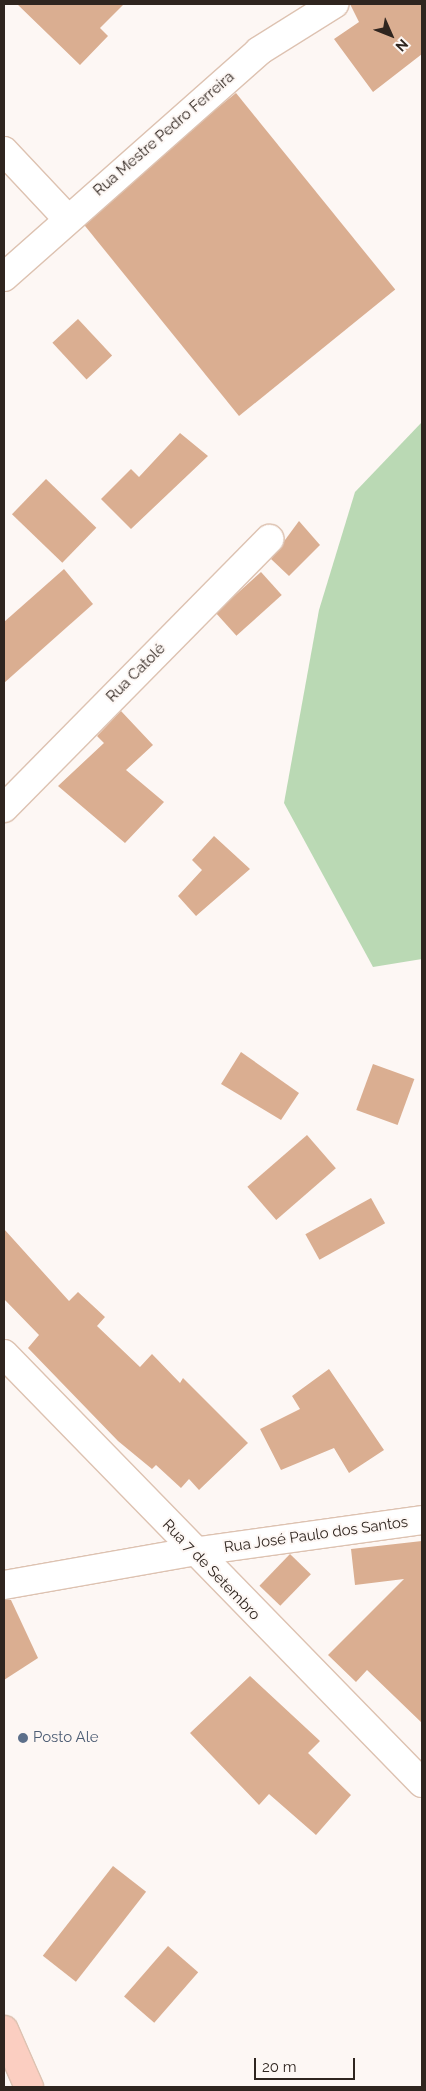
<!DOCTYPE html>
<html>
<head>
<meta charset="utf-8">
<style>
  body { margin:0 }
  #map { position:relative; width:426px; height:2091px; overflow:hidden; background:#fdf7f4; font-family:Raleway,sans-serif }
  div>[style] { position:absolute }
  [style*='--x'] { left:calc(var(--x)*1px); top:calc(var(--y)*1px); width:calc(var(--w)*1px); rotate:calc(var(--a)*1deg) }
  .green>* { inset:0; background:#bad9b4 }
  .building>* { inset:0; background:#daae91; transform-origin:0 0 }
  .roads { filter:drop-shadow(1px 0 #ddc2b1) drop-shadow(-1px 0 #ddc2b1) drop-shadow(0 1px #ddc2b1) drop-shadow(0 -1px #ddc2b1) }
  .street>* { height:28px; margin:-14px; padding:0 14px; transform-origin:14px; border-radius:14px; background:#fff }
  .primary>* { height:28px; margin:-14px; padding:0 14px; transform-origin:14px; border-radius:14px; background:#fbcec1 }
  .dots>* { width:14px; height:14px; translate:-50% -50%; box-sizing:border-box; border:2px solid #fdf7f4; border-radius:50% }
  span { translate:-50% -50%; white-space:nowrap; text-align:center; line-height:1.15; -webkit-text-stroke:4px #fdf7f4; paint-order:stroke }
  .street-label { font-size:15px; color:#2f251f }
  .service-label { font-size:15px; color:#4e5e75 }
  .left { translate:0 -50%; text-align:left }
  .frame { position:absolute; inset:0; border:5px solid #2f251f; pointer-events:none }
  .north { position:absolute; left:366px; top:10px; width:50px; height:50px; -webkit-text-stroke:4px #fdf7f4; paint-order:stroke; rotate:134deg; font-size:14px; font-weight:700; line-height:20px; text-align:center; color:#2f251f }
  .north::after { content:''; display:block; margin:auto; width:18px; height:22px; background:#2f251f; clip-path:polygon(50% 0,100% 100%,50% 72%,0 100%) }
  .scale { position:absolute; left:254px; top:2058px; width:101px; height:22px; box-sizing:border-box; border:2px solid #2f251f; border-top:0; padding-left:6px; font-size:15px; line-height:18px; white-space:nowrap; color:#2f251f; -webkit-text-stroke:4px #fdf7f4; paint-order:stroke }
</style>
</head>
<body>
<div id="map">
  <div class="green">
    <div style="clip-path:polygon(422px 422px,422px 959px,373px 967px,284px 803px,319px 610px,355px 492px)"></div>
  </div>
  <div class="building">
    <div style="clip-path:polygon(17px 4px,124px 4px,100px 28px,108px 36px,80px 65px)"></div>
    <div style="clip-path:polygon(350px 4px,422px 4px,422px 54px,373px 92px,334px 39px,359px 22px)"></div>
    <div style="left:236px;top:93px;width:253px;height:201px;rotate:51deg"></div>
    <div style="left:78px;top:319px;width:50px;height:35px;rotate:47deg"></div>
    <div style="clip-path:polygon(180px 433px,208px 456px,131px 529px,101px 499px,131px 469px,139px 477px)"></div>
    <div style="left:46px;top:479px;width:70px;height:49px;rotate:44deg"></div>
    <div style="clip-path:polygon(299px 521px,320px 545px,289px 576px,271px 559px)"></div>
    <div style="clip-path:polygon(64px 569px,93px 604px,4px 683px,4px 622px)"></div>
    <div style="left:261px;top:572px;width:31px;height:61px;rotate:48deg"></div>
    <div style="clip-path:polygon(121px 711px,153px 745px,126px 770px,164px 802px,125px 843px,58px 786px,104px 743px,97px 736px)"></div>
    <div style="clip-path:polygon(214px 836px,250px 869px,196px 916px,178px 896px,202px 870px,192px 860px)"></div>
    <div style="clip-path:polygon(241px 1052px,299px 1093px,281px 1120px,221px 1084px)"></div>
    <div style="left:373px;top:1064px;width:44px;height:49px;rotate:20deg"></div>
    <div style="left:307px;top:1135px;width:44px;height:79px;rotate:49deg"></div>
    <div style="left:371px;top:1198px;width:29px;height:75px;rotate:61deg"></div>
    <div style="clip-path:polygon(4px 1229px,69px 1301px,78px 1292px,105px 1317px,97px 1326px,140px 1367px,152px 1354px,180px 1383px,183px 1378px,248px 1443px,199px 1490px,189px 1479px,181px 1488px,156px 1465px,152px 1469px,118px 1441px,28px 1348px,39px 1335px,4px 1299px)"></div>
    <div style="clip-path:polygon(329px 1369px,384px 1450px,349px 1473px,334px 1448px,281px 1470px,260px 1429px,300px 1409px,292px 1396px)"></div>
    <div style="clip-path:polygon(422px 1541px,422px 1723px,367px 1670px,356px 1682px,328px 1655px,404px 1579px,355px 1585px,351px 1549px)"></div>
    <div style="left:290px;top:1554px;width:29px;height:44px;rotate:44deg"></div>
    <div style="clip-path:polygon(4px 1600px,11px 1600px,38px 1658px,4px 1680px)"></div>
    <div style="clip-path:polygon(250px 1676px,320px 1741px,308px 1753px,351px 1795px,316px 1835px,269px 1794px,259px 1805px,190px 1733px)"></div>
    <div style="left:113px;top:1866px;width:42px;height:114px;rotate:38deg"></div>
    <div style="left:168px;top:1946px;width:40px;height:67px;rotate:41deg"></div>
  </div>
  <div class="roads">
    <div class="street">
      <div style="--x:4;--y:151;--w:92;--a:46.8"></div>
      <div style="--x:4;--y:277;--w:341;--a:-41.5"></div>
      <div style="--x:259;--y:51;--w:89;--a:-32.1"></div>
      <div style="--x:4;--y:808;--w:378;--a:-45.4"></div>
      <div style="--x:4;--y:1354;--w:599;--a:45.74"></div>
      <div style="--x:4;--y:1585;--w:191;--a:-10"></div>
      <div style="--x:192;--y:1552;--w:232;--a:-7.9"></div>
    </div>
    <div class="primary">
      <div style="--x:4;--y:2030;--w:62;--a:66.3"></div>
    </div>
  </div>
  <div class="dots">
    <div style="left:23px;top:1738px;background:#5c6f8a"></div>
  </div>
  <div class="street-label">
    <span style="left:164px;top:134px;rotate:-41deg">Rua Mestre Pedro Ferreira</span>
    <span style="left:136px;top:673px;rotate:-45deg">Rua Catolé</span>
    <span style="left:316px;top:1535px;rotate:-8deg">Rua José Paulo dos Santos</span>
    <span style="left:211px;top:1570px;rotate:46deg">Rua 7 de Setembro</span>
  </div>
  <div class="service-label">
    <span class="left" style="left:33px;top:1738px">Posto Ale</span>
  </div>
  <div class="frame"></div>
  <div class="north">N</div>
  <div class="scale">20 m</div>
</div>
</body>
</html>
